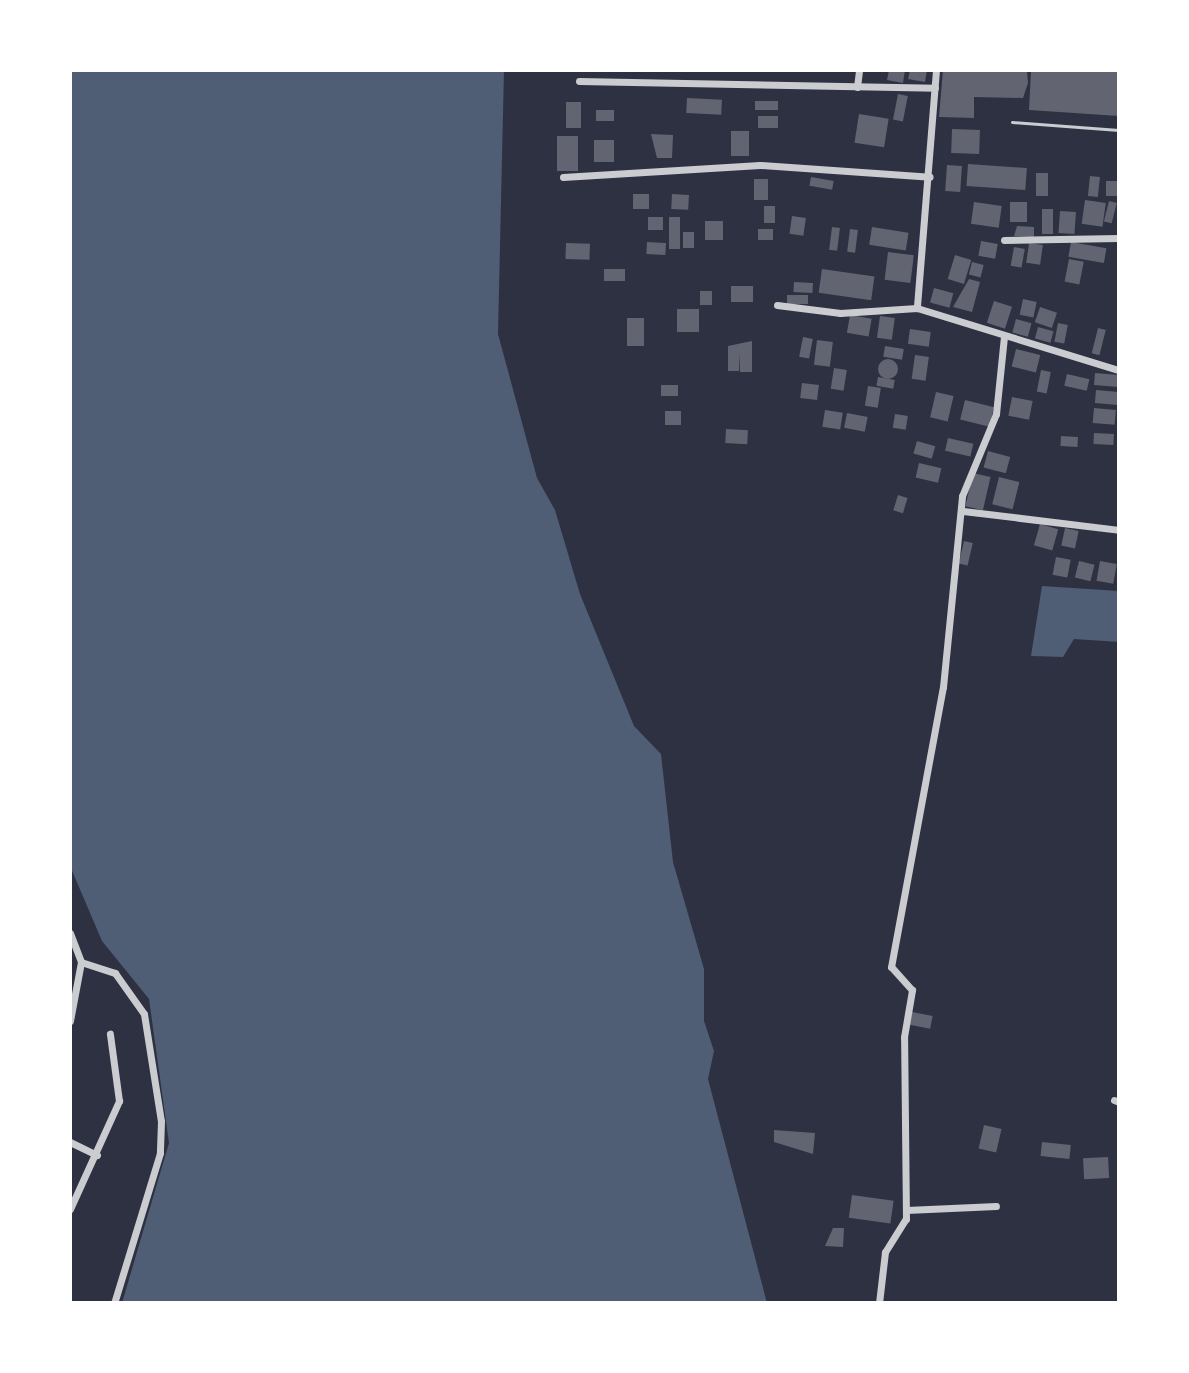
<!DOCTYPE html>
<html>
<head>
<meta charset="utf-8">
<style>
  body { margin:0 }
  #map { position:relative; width:1189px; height:1373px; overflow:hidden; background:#2d3142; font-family:"Sofia Sans Condensed",sans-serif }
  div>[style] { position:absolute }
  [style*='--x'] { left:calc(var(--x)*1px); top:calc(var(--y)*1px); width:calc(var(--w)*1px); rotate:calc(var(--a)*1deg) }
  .water>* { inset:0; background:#4f5d75 }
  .building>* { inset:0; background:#626471; transform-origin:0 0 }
  .round { border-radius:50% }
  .service>* { height:3px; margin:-1.5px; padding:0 1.5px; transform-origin:1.5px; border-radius:1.5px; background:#caccd0 }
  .minor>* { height:7px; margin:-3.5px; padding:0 3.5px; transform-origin:3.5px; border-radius:3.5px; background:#caccd0 }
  span { translate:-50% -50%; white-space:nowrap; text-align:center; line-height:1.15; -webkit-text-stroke:7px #fff; paint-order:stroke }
  .frame { position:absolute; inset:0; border:72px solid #fff; pointer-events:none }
</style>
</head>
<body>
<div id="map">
  <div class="water">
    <div style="clip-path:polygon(70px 70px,504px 70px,498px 334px,537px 478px,555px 510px,580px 594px,634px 726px,661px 754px,673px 862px,704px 969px,704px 1021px,714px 1051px,708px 1079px,767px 1303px,122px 1303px,169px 1143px,149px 999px,102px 941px,70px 866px)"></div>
    <div style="clip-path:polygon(1042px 586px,1119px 591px,1119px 642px,1074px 639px,1063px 657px,1031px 656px)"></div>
  </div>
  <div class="building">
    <div style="clip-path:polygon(889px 70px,905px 70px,903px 83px,887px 80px)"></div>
    <div style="clip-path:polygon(910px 70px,927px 70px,925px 82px,908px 79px)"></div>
    <div style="clip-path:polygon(943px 70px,1027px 70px,1028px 83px,1023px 98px,974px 97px,974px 118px,939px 117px)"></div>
    <div style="clip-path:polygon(1031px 70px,1119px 70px,1119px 116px,1029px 110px)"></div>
    <div style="left:898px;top:94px;width:10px;height:26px;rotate:11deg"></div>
    <div style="left:687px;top:98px;width:35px;height:15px;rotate:3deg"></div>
    <div style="left:755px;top:101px;width:23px;height:9px"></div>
    <div style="left:566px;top:102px;width:15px;height:26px"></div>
    <div style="left:596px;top:110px;width:18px;height:11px"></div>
    <div style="left:859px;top:114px;width:30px;height:29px;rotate:9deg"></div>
    <div style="left:758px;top:116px;width:20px;height:12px"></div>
    <div style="left:952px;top:129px;width:28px;height:24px;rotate:2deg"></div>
    <div style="left:731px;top:131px;width:18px;height:25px"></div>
    <div style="clip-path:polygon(651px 134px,673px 135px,672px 158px,657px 158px)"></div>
    <div style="left:557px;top:136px;width:21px;height:35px"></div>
    <div style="left:594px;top:140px;width:20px;height:22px"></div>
    <div style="left:968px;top:164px;width:59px;height:22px;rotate:4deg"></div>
    <div style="left:947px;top:165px;width:15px;height:26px;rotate:4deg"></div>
    <div style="left:1036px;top:173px;width:12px;height:23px"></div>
    <div style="left:1090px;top:176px;width:10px;height:20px;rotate:6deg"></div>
    <div style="left:811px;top:177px;width:23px;height:9px;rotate:10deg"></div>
    <div style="left:754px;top:179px;width:14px;height:21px"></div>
    <div style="left:1106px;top:181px;width:13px;height:15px"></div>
    <div style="left:633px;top:194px;width:16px;height:15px"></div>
    <div style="left:672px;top:194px;width:17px;height:15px;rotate:3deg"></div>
    <div style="left:1085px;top:200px;width:21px;height:24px;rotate:8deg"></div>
    <div style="left:1109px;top:201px;width:8px;height:21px;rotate:14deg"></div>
    <div style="left:974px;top:202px;width:28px;height:22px;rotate:8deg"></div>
    <div style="left:1010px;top:202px;width:17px;height:20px"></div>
    <div style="left:764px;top:206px;width:11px;height:17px"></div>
    <div style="left:1042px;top:209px;width:11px;height:25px"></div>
    <div style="left:1060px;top:211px;width:16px;height:22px;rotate:4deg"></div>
    <div style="left:792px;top:216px;width:14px;height:18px;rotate:8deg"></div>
    <div style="left:648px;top:217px;width:15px;height:13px"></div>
    <div style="left:669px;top:217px;width:11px;height:32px"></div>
    <div style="left:705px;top:221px;width:18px;height:19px"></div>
    <div style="clip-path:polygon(1017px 226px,1034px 227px,1034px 237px,1014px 236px)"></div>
    <div style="left:832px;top:227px;width:8px;height:23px;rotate:7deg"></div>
    <div style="left:872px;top:227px;width:37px;height:18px;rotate:9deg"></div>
    <div style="left:758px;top:229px;width:15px;height:11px"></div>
    <div style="left:850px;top:229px;width:8px;height:23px;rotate:7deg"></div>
    <div style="left:683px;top:232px;width:11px;height:16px"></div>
    <div style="left:981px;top:241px;width:17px;height:15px;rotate:10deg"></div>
    <div style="left:647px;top:242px;width:19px;height:12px;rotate:3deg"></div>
    <div style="left:1071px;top:242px;width:36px;height:15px;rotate:10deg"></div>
    <div style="left:566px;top:243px;width:24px;height:16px;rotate:2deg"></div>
    <div style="left:1029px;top:243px;width:14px;height:20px;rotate:8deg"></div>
    <div style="left:1014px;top:247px;width:11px;height:19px;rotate:10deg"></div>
    <div style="left:888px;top:252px;width:26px;height:28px;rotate:7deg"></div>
    <div style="left:955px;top:255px;width:17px;height:25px;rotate:17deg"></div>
    <div style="left:1069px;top:259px;width:15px;height:23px;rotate:11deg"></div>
    <div style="left:972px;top:262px;width:12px;height:13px;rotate:14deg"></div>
    <div style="left:604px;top:269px;width:21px;height:12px"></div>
    <div style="left:822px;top:269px;width:53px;height:24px;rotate:8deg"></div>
    <div style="clip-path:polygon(969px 279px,980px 282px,972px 312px,953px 307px)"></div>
    <div style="left:794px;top:282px;width:19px;height:10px;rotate:3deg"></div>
    <div style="left:731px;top:286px;width:22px;height:16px"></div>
    <div style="left:934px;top:288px;width:20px;height:15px;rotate:15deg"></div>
    <div style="left:700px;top:291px;width:12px;height:14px"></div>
    <div style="left:787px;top:295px;width:21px;height:9px"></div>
    <div style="left:1023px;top:299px;width:14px;height:16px;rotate:12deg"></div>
    <div style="left:994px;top:301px;width:19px;height:23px;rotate:18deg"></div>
    <div style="left:1040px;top:307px;width:18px;height:16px;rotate:19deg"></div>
    <div style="left:677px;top:309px;width:22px;height:23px"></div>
    <div style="left:850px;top:315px;width:22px;height:18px;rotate:10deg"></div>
    <div style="left:880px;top:316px;width:15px;height:22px;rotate:8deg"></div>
    <div style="left:627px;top:318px;width:17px;height:28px"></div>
    <div style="left:1016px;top:319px;width:16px;height:14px;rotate:15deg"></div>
    <div style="left:1058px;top:323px;width:10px;height:19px;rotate:11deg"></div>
    <div style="left:1038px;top:327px;width:16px;height:12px;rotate:15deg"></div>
    <div style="left:1098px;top:328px;width:8px;height:26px;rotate:14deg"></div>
    <div style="left:910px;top:329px;width:21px;height:15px;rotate:8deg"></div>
    <div style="left:803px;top:337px;width:10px;height:20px;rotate:11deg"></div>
    <div style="left:817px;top:340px;width:16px;height:25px;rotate:7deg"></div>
    <div style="clip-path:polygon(752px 341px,752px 372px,740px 372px,740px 353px,739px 371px,728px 371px,728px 346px)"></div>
    <div style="left:885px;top:346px;width:19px;height:11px;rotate:9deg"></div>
    <div style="left:1016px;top:349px;width:25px;height:18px;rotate:14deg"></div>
    <div style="left:915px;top:355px;width:14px;height:24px;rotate:8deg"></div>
    <div class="round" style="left:878px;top:359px;width:20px;height:20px"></div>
    <div style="left:834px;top:368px;width:13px;height:21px;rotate:9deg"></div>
    <div style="left:1041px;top:370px;width:10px;height:22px;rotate:11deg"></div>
    <div style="left:1095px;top:373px;width:24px;height:12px;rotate:5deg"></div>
    <div style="left:1067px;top:374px;width:23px;height:12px;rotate:13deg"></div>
    <div style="left:878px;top:377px;width:17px;height:9px;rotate:10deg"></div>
    <div style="left:802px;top:383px;width:17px;height:15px;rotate:7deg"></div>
    <div style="left:661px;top:385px;width:17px;height:11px"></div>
    <div style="left:868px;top:386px;width:13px;height:20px;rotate:9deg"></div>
    <div style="left:1096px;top:390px;width:23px;height:13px;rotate:5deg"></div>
    <div style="left:936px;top:392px;width:18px;height:26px;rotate:13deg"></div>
    <div style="left:1012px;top:397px;width:21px;height:19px;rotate:11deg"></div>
    <div style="left:965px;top:400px;width:30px;height:20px;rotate:14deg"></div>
    <div style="left:1094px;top:408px;width:22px;height:15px;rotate:5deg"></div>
    <div style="left:825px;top:410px;width:18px;height:17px;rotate:9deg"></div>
    <div style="left:665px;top:411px;width:16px;height:14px"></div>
    <div style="left:847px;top:413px;width:21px;height:15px;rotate:11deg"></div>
    <div style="left:895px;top:414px;width:13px;height:14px;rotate:9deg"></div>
    <div style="left:726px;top:429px;width:22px;height:14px;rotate:3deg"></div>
    <div style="left:1094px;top:433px;width:20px;height:11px;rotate:3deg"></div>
    <div style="left:1061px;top:436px;width:17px;height:10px;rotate:3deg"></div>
    <div style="left:948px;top:438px;width:26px;height:13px;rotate:13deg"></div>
    <div style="left:917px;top:441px;width:19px;height:13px;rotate:16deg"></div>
    <div style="left:988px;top:451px;width:23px;height:17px;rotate:15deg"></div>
    <div style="left:919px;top:463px;width:23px;height:15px;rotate:13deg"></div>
    <div style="left:973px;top:473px;width:18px;height:34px;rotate:13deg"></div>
    <div style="left:999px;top:477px;width:21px;height:28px;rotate:14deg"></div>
    <div style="left:898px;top:495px;width:10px;height:16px;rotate:17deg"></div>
    <div style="left:1040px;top:524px;width:19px;height:22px;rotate:16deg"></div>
    <div style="left:1065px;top:528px;width:14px;height:18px;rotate:12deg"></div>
    <div style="left:964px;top:541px;width:9px;height:23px;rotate:13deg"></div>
    <div style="left:1056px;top:557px;width:15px;height:18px;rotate:11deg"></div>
    <div style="left:1079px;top:561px;width:16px;height:17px;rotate:14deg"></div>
    <div style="left:1100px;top:561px;width:17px;height:20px;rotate:10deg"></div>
    <div style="left:912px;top:1012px;width:21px;height:13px;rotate:11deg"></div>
    <div style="left:984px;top:1125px;width:18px;height:24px;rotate:13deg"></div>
    <div style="clip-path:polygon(774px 1130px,815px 1133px,813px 1154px,774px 1142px)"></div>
    <div style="left:1042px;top:1142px;width:29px;height:14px;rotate:6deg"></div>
    <div style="left:1108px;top:1157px;width:21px;height:25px;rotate:87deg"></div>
    <div style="left:852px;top:1195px;width:42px;height:23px;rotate:8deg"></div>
    <div style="clip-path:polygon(833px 1228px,844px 1228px,843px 1247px,825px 1246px)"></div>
  </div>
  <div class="service">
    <div style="--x:1012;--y:122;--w:107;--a:4.3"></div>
  </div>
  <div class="minor">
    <div style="--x:936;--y:70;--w:239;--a:94.6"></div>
    <div style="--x:917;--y:308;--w:211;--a:17.1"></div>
    <div style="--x:579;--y:81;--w:356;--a:1.1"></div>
    <div style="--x:857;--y:87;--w:17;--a:-83"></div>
    <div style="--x:563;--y:177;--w:197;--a:-3.5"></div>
    <div style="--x:760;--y:165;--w:170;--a:4"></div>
    <div style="--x:1004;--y:240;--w:115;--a:-1"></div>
    <div style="--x:777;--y:305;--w:64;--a:7.2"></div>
    <div style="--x:840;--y:313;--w:77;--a:-3.7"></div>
    <div style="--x:963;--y:511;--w:157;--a:6.9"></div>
    <div style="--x:70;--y:933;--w:31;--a:69"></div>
    <div style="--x:81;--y:962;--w:60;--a:100.6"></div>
    <div style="--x:81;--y:962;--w:36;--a:18"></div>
    <div style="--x:115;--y:973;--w:50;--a:54.7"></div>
    <div style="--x:144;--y:1014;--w:108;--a:81"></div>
    <div style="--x:161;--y:1121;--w:32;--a:92"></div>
    <div style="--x:160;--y:1153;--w:157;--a:107"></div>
    <div style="--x:1114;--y:1100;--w:5;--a:22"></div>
    <div style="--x:70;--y:1142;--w:30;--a:26"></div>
    <div style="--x:70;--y:1209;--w:119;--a:-65.6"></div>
    <div style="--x:119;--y:1101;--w:68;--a:-97.7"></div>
    <div style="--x:906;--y:1210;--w:90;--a:-2.5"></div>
    <div style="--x:879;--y:1303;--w:51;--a:-83.3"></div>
    <div style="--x:885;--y:1252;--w:39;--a:-58"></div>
    <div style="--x:906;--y:1219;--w:182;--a:-90.6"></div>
    <div style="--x:904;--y:1037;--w:48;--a:-80.3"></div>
    <div style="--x:912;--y:990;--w:31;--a:-132"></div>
    <div style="--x:891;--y:967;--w:285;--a:-79.5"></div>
    <div style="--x:943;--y:687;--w:192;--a:-84.3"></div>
    <div style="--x:962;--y:496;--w:89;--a:-67.5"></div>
    <div style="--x:996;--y:414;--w:77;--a:-84.1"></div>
  </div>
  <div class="frame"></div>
</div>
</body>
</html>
